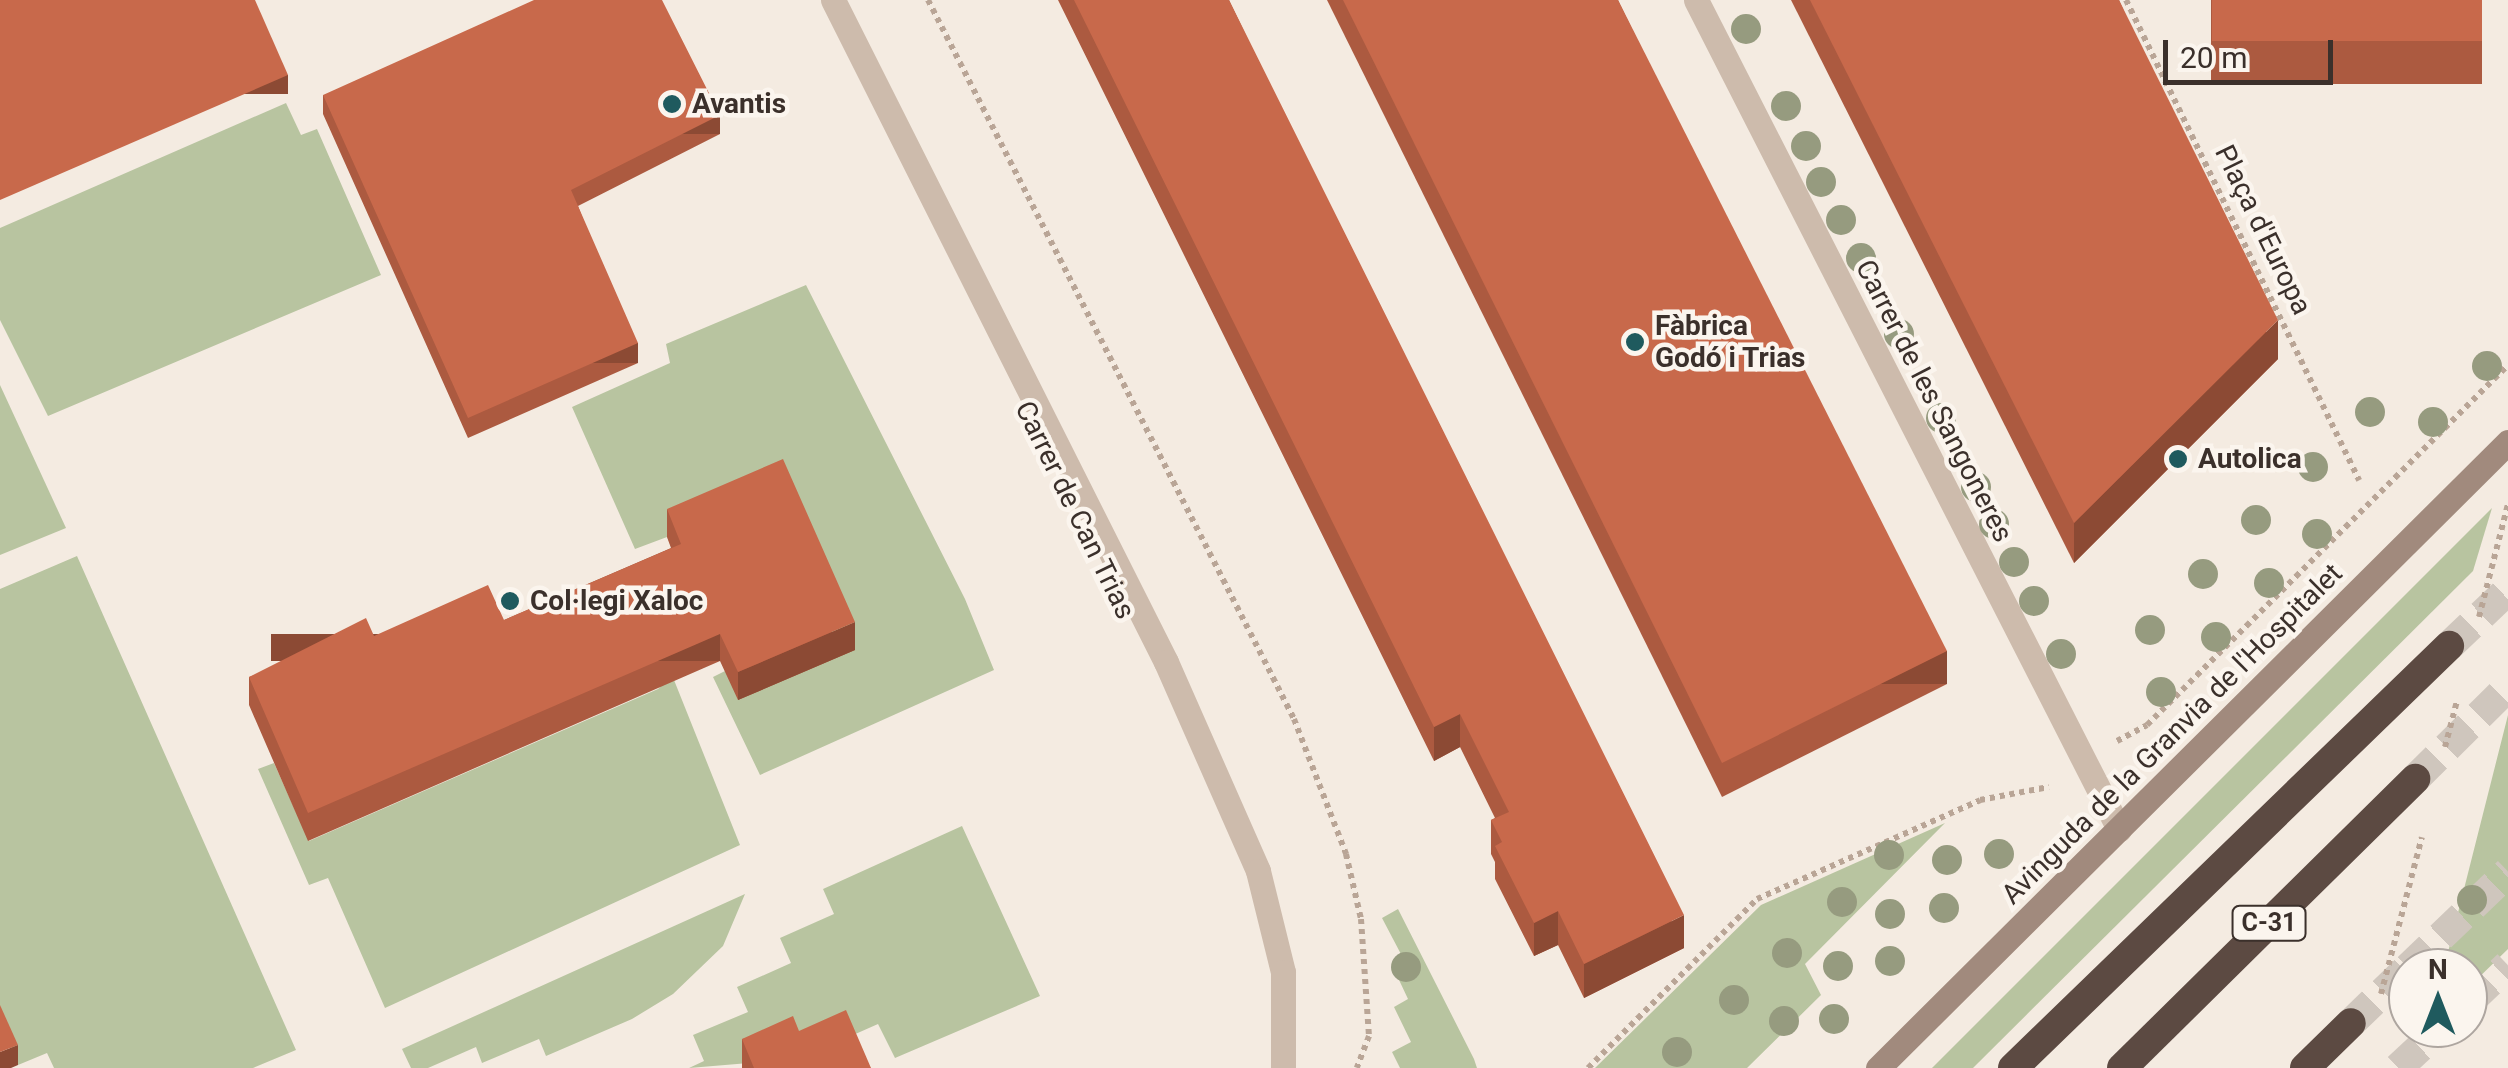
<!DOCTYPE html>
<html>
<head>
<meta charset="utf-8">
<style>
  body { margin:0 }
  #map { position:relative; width:2508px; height:1068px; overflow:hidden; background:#f4ebe1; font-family:Roboto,sans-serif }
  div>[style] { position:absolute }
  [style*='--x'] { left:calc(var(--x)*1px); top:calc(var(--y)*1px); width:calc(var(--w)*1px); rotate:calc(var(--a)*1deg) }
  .green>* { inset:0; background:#b8c4a0 }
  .highway-tunnel>* { height:30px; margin-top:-15px; transform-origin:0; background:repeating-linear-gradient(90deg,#cfc6bd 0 30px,transparent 0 45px) }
  .path>* { height:6px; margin-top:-3px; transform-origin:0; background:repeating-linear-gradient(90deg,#b9a596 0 5px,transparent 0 10px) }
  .street>* { height:25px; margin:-12.5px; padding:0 12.5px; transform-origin:12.5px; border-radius:12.5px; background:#cdbbac }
  .secondary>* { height:25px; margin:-12.5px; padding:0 12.5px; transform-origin:12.5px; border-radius:12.5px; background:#a18a7d }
  .highway>* { height:30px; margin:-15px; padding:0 15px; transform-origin:15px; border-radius:15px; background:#5c4a42 }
  .trees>* { width:30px; height:30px; margin:-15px; border-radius:50%; background:#969b7f }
  .wall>* { inset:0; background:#ac5a40; transform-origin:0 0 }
  .shaded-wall>* { inset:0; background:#8c4a34; transform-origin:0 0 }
  .building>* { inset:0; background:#c8694b; transform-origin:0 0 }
  .dots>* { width:28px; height:28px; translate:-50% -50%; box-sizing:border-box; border:5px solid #fbf5ee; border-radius:50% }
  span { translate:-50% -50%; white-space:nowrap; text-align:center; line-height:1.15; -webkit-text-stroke:9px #fbf5ee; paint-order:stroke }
  .shield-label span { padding:2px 8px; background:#fbf5ee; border:2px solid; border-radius:8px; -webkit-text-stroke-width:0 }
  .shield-label { font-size:25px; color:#3b302b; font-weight:700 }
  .poi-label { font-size:28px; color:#3b302b; font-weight:700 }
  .left { translate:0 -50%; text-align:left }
  .street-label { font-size:28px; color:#3b302b }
  .north { position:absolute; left:2388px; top:948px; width:100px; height:100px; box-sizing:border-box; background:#fbf5ee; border:2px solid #aea6a0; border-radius:50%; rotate:0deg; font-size:28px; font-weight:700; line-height:40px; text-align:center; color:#3b302b }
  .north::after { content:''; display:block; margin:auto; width:35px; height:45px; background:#1f5a5e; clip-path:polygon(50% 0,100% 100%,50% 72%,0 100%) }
  .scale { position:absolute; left:2163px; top:40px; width:170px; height:45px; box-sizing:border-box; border:5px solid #3b302b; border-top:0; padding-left:12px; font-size:30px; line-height:35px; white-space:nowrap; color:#3b302b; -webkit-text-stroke:8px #fbf5ee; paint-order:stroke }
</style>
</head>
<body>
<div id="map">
  <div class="green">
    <div style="clip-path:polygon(286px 103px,301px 135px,317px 129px,381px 275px,48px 416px,0 320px,0 228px)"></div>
    <div style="clip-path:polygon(806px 285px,965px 599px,994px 670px,760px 775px,713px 677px,725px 671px,667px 537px,635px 549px,572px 407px,670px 363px,666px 344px)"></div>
    <div style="clip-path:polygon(0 385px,66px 528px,0 555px)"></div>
    <div style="clip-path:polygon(2492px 508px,2473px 571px,1973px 1068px,1932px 1068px)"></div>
    <div style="clip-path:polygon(77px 556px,296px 1050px,253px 1068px,54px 1068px,47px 1053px,18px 1065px,0 1025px,0 589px)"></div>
    <div style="clip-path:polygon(672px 675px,740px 845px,385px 1008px,328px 878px,309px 885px,258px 769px,274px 763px,309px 841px,658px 689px)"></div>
    <div style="clip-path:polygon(2508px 715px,2508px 949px,2468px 988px,2468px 968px,2444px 968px)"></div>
    <div style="clip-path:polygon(1945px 823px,1805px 964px,1821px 995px,1747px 1068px,1595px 1068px,1761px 905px)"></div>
    <div style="clip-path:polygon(962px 826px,1040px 996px,895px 1058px,878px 1024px,799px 1059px,689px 1068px,704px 1061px,693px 1035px,748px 1012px,737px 987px,791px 963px,780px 938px,834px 914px,823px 889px)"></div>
    <div style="clip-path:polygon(745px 894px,723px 946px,673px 994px,632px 1019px,546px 1056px,539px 1039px,482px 1063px,476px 1047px,428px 1068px,411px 1068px,402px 1049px)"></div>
    <div style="clip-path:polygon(1398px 909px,1474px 1059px,1477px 1068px,1400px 1068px,1392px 1052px,1411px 1042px,1394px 1007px,1408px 999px,1392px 965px,1403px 958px,1382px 918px)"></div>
  </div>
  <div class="highway-tunnel">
    <div style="--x:2449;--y:646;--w:81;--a:-43.5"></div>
    <div style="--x:2415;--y:779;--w:131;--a:-44.7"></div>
    <div style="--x:2408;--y:968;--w:139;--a:-43.8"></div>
    <div style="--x:2468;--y:1003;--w:55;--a:-43.5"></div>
    <div style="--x:2351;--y:1023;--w:79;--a:-44"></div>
    <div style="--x:2398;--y:1068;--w:59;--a:-42.9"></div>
  </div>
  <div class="path">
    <div style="--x:928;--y:0;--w:807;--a:63.02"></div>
    <div style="--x:1294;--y:719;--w:145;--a:68.9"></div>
    <div style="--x:1346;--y:854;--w:67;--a:77"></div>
    <div style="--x:1361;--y:919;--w:117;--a:86.1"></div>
    <div style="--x:1369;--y:1036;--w:34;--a:111"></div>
    <div style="--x:2126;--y:0;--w:534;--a:64.11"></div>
    <div style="--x:2479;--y:617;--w:117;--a:-75.6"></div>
    <div style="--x:2117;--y:741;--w:34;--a:-28"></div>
    <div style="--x:2147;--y:725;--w:510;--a:-44.92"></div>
    <div style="--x:2445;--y:747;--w:48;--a:-75.4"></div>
    <div style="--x:2381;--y:994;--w:162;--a:-75.4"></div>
    <div style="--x:1588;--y:1068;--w:239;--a:-45"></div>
    <div style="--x:1757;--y:899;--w:244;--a:-23.9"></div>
    <div style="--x:1980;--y:800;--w:70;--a:-10.7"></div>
  </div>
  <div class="street">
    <div style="--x:833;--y:0;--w:741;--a:63.3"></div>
    <div style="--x:1166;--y:662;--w:228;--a:66.2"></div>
    <div style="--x:1258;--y:871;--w:104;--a:76.1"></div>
    <div style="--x:1283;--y:972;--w:96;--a:90"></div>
    <div style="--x:1696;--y:0;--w:931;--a:62.97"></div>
  </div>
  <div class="secondary">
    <div style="--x:1878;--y:1068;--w:888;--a:-44.82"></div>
  </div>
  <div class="highway">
    <div style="--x:2013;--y:1068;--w:607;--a:-44.07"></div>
    <div style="--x:2122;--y:1068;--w:412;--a:-44.6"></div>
    <div style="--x:2305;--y:1068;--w:64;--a:-44.4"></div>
  </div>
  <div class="trees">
    <div style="left:1746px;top:29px"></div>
    <div style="left:1786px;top:106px"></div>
    <div style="left:1806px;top:146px"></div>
    <div style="left:1821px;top:182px"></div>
    <div style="left:1841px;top:220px"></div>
    <div style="left:1861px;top:258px"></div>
    <div style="left:1899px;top:334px"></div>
    <div style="left:2487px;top:366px"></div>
    <div style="left:2370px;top:412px"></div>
    <div style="left:1941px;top:418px"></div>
    <div style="left:2433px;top:422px"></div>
    <div style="left:2313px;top:467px"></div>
    <div style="left:1976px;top:487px"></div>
    <div style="left:2256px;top:520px"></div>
    <div style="left:1994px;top:524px"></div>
    <div style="left:2317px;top:534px"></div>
    <div style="left:2014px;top:562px"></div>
    <div style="left:2203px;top:574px"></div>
    <div style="left:2269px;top:583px"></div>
    <div style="left:2034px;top:601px"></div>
    <div style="left:2150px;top:630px"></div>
    <div style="left:2216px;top:637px"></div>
    <div style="left:2061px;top:654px"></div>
    <div style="left:2161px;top:692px"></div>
    <div style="left:1999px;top:854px"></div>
    <div style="left:1889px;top:855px"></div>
    <div style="left:1947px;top:860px"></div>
    <div style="left:2472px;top:900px"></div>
    <div style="left:1842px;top:902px"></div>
    <div style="left:1944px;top:908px"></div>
    <div style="left:1890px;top:914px"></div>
    <div style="left:1787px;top:953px"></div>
    <div style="left:1890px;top:961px"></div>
    <div style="left:1838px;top:966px"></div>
    <div style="left:1406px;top:967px"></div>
    <div style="left:1734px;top:1000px"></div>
    <div style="left:1834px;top:1019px"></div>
    <div style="left:1784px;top:1021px"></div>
    <div style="left:1677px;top:1052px"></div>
  </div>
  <div class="wall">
    <div style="clip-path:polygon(1058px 0,1229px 0,1684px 948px,1584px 998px,1558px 945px,1534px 956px,1495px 879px,1495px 862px,1491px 854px,1491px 820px,1495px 818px,1460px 747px,1434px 761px)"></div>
    <div style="clip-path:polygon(1327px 0,1618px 0,1947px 684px,1722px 797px)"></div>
    <div style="clip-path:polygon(1791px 0,2119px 0,2278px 359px,2074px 563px)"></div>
    <div style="left:2211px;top:0;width:271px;height:84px"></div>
    <div style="clip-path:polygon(323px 95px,720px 134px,578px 206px,638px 363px,468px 438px,323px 114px)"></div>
    <div style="clip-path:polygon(667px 509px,855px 650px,738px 700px,720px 661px,308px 841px,249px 705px,249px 677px,374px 636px,504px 620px,671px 548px,667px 537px)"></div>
    <div style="clip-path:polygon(799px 1031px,871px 1068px,742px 1068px,742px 1039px)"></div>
  </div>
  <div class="shaded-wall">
    <div style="left:288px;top:75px;width:19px;height:314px;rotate:90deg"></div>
    <div style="left:720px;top:115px;width:19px;height:167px;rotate:90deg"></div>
    <div style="clip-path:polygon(2278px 320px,2278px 359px,2074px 563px,2074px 523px)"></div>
    <div style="left:638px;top:343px;width:20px;height:186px;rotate:90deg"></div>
    <div style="clip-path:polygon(855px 622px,855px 650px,738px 700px,738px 672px)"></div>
    <div style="left:720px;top:634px;width:27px;height:449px;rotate:90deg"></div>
    <div style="left:1947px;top:651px;width:33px;height:251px;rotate:90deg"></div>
    <div style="clip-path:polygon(1460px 714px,1460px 747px,1434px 761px,1434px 727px)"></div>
    <div style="clip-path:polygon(1558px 911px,1558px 945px,1534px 956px,1534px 923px)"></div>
    <div style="clip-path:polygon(1684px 915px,1684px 948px,1584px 998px,1584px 964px)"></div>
    <div style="clip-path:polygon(18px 1045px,18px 1065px,11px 1068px,0 1068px,0 1052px)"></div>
  </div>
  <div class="building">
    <div style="clip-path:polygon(0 0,255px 0,288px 75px,0 200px)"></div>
    <div style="clip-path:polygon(534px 0,662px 0,720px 115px,571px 190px,638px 343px,468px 418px,323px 95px)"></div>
    <div style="clip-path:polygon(1074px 0,1229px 0,1684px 915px,1584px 964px,1558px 911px,1534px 923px,1495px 846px,1502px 842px,1491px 820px,1509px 812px,1460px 714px,1434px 727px)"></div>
    <div style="clip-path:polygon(1343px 0,1618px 0,1947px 651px,1722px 763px)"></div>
    <div style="clip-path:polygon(1810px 0,2119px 0,2278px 320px,2074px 523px)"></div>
    <div style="left:2212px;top:0;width:270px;height:41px"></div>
    <div style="clip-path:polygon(783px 459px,855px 622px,738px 672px,720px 634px,308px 813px,249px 677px,366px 618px,374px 636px,488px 585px,504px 620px,681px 544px,667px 509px)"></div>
    <div style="clip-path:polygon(0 1005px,18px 1045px,0 1052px)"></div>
    <div style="clip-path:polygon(846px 1010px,871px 1068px,754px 1068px,742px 1039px,793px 1016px,799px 1031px)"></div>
  </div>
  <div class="dots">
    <div style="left:672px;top:104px;background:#1f5a5e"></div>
    <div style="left:1635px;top:342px;background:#1f5a5e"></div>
    <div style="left:2178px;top:459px;background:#1f5a5e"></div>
    <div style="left:510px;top:601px;background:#1f5a5e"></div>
  </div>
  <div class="shield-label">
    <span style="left:2269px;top:923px">C-31</span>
  </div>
  <div class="poi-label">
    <span class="left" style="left:692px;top:104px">Avantis</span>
    <span class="left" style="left:1655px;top:342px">Fàbrica<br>Godó i Trias</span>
    <span class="left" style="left:2198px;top:459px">Autolica</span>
    <span class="left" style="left:530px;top:601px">Col·legi Xaloc</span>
  </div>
  <div class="street-label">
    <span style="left:2263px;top:230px;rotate:64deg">Plaça d'Europa</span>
    <span style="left:1934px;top:401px;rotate:63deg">Carrer de les Sangoneres</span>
    <span style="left:1075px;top:510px;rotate:64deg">Carrer de Can Trias</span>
    <span style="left:2172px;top:734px;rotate:-45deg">Avinguda de la Granvia de l'Hospitalet</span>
  </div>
  <div class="north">N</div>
  <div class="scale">20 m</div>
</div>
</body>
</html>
